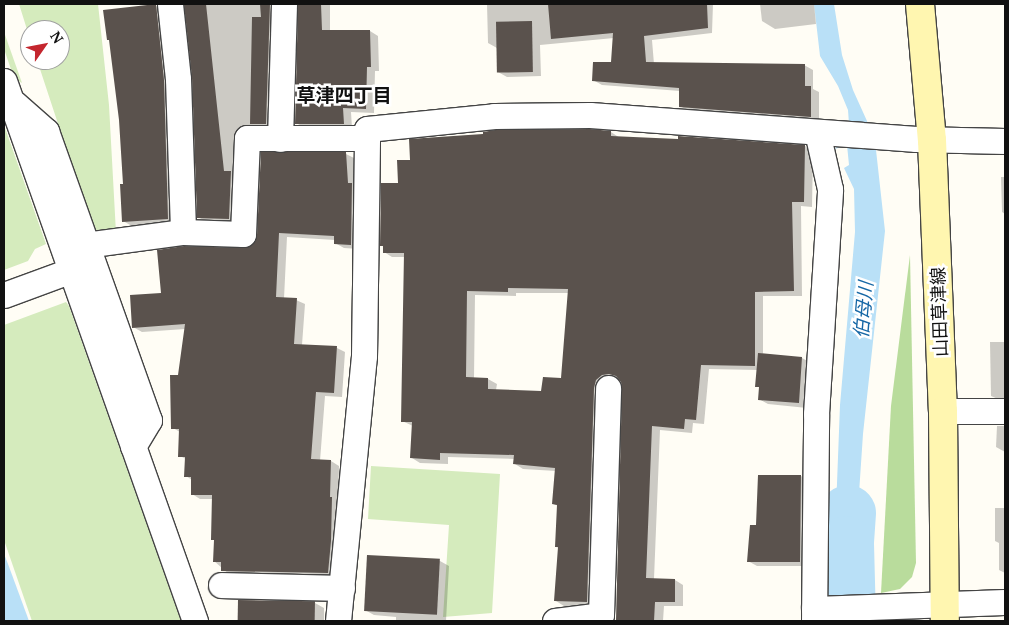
<!DOCTYPE html>
<html>
<head>
<meta charset="utf-8">
<style>
  body { margin:0 }
  #map { position:relative; width:1009px; height:625px; overflow:hidden; background:#fffdf5; font-family:"Noto Serif","Noto Sans JP",serif }
  div>[style] { position:absolute }
  [style*='--x'] { left:calc(var(--x)*1px); top:calc(var(--y)*1px); width:calc(var(--w)*1px); rotate:calc(var(--a)*1deg) }
  .green>* { inset:0; background:#d5ebbd }
  .forest>* { inset:0; background:#b9dc9c }
  .water>* { inset:0; background:#b9e0f7 }
  .shadow>* { inset:0; background:#0003 }
  .river>* { height:56px; margin:-28px; padding:0 28px; transform-origin:28px; border-radius:28px; background:#b9e0f7 }
  .building>* { inset:0; background:#5a524d; transform-origin:0 0 }
  .roads { filter:drop-shadow(1px 0 #444) drop-shadow(-1px 0 #444) drop-shadow(0 1px #444) drop-shadow(0 -1px #444) }
  .street>* { height:25px; margin:-12.5px; padding:0 12.5px; transform-origin:12.5px; border-radius:12.5px; background:#fff }
  .secondary>* { height:28px; margin:-14px; padding:0 14px; transform-origin:14px; border-radius:14px; background:#fff6b0 }
  span { translate:-50% -50%; white-space:nowrap; text-align:center; line-height:1.15; -webkit-text-stroke:5px #fff; paint-order:stroke }
  .street-label { font-size:18px; color:#111 }
  .neighbourhood-label { font-size:19px; color:#111; font-weight:700 }
  .water-label { font-size:19px; color:#1768a6; font-style:italic }
  .frame { position:absolute; inset:0; border:5px solid #111; pointer-events:none }
  .north { position:absolute; left:20px; top:20px; width:50px; height:50px; box-sizing:border-box; background:#fff; border:1px solid #a0a0a0; border-radius:50%; rotate:57deg; font-size:14px; font-weight:700; line-height:20px; text-align:center; color:#111 }
  .north::after { content:''; display:block; margin:auto; width:18px; height:22px; background:#c4262e; clip-path:polygon(50% 0,100% 100%,50% 72%,0 100%) }
</style>
</head>
<body>
<div id="map">
  <div class="green">
    <div style="clip-path:polygon(19px 4px,98px 4px,109px 105px,116px 233px,95px 236px,37px 60px,60px 60px,60px 30px,30px 30px,30px 39px)"></div>
    <div style="clip-path:polygon(4px 32px,22px 83px,14px 78px,4px 49px)"></div>
    <div style="clip-path:polygon(4px 125px,46px 244px,35px 249px,28px 261px,4px 270px)"></div>
    <div style="clip-path:polygon(66px 302px,69px 306px,181px 621px,32px 621px,4px 540px,4px 325px)"></div>
    <div style="clip-path:polygon(371px 466px,500px 474px,492px 613px,443px 617px,449px 525px,368px 519px)"></div>
  </div>
  <div class="forest">
    <div style="clip-path:polygon(910px 255px,916px 563px,912px 577px,900px 589px,881px 593px,891px 406px)"></div>
  </div>
  <div class="water">
    <div style="clip-path:polygon(814px 4px,834px 4px,842px 55px,853px 90px,867px 121px,876px 150px,885px 231px,863px 434px,855px 553px,856px 590px,837px 589px,836px 509px,840px 405px,855px 232px,854px 189px,844px 168px,849px 165px,847px 145px,835px 149px,849px 124px,848px 110px,838px 86px,820px 56px)"></div>
    <div style="clip-path:polygon(4px 554px,8px 564px,29px 621px,4px 621px)"></div>
  </div>
  <div class="shadow">
    <div style="clip-path:polygon(184px 4px,279px 4px,274px 128px,256px 128px,237px 223px,207px 222px,198px 217px,194px 77px)"></div>
    <div style="clip-path:polygon(300px 4px,330px 4px,330px 32px,370px 31px,378px 36px,379px 71px,375px 71px,374px 113px,351px 112px,352px 128px,305px 128px,296px 123px)"></div>
    <div style="clip-path:polygon(487px 4px,713px 4px,712px 33px,652px 40px,654px 64px,804px 65px,813px 70px,813px 89px,819px 92px,819px 121px,689px 111px,680px 106px,680px 91px,602px 85px,593px 80px,612px 63px,614px 38px,540px 45px,541px 76px,507px 77px,498px 72px,497px 48px,488px 43px)"></div>
    <div style="clip-path:polygon(760px 4px,814px 4px,816px 24px,775px 29px,762px 21px)"></div>
    <div style="clip-path:polygon(156px 6px,165px 11px,177px 224px,132px 226px,123px 221px,124px 185px,120px 120px,111px 41px)"></div>
    <div style="clip-path:polygon(evenodd,590px 131px,611px 132px,620px 138px,805px 146px,813px 151px,812px 207px,801px 206px,802px 296px,763px 296px,763px 354px,802px 358px,811px 363px,807px 408px,768px 404px,759px 399px,760px 388px,757px 386px,758px 370px,709px 369px,704px 424px,693px 423px,692px 433px,660px 430px,654px 579px,675px 580px,683px 585px,683px 606px,664px 606px,663px 621px,617px 619px,624px 388px,621px 380px,611px 379px,595px 606px,564px 606px,556px 601px,559px 548px,556px 547px,558px 506px,554px 504px,556px 471px,523px 469px,515px 464px,515px 459px,448px 457px,448px 464px,420px 463px,412px 458px,413px 426px,402px 421px,405px 257px,392px 257px,384px 252px,384px 247px,381px 245px,399px 184px,411px 161px,590px 131px,516px 293px,569px 293px,562px 379px,543px 392px,496px 390px,497px 384px,488px 379px,474px 379px,475px 295px,516px 296px,516px 293px)"></div>
    <div style="clip-path:polygon(346px 154px,354px 158px,359px 249px,344px 248px,335px 243px,335px 240px,287px 237px,284px 299px,296px 300px,305px 304px,302px 345px,337px 348px,345px 352px,342px 397px,325px 396px,320px 461px,331px 461px,339px 466px,336px 577px,230px 575px,214px 561px,214px 499px,200px 499px,192px 494px,192px 480px,186px 476px,186px 459px,180px 456px,180px 432px,173px 428px,185px 329px,142px 332px,133px 327px,162px 294px,256px 243px)"></div>
    <div style="clip-path:polygon(1001px 177px,1005px 177px,1005px 214px,1002px 212px)"></div>
    <div style="clip-path:polygon(990px 342px,1005px 342px,1005px 402px,991px 396px)"></div>
    <div style="clip-path:polygon(997px 426px,1005px 426px,1005px 452px,996px 447px)"></div>
    <div style="clip-path:polygon(801px 476px,810px 482px,809px 566px,757px 566px,748px 561px,758px 526px)"></div>
    <div style="clip-path:polygon(995px 508px,1005px 508px,1005px 573px,999px 570px,999px 543px,995px 541px)"></div>
    <div style="clip-path:polygon(368px 556px,440px 561px,449px 566px,446px 621px,396px 621px,396px 617px,374px 615px,365px 610px)"></div>
    <div style="clip-path:polygon(240px 601px,315px 603px,324px 608px,324px 621px,239px 621px)"></div>
  </div>
  <div class="river">
    <div style="--x:848;--y:513;--w:31;--a:94"></div>
    <div style="--x:846;--y:544;--w:77;--a:88.5"></div>
  </div>
  <div class="building">
    <div style="clip-path:polygon(156px 4px,164px 80px,168px 219px,122px 222px,120px 184px,123px 184px,119px 120px,109px 40px,107px 40px,103px 10px)"></div>
    <div style="clip-path:polygon(184px 4px,206px 4px,224px 171px,231px 171px,229px 219px,197px 218px,192px 78px)"></div>
    <div style="clip-path:polygon(260px 4px,270px 4px,266px 124px,250px 124px,252px 17px,261px 17px)"></div>
    <div style="clip-path:polygon(298px 4px,321px 4px,322px 30px,370px 30px,371px 67px,367px 67px,366px 109px,343px 108px,344px 124px,295px 124px)"></div>
    <div style="clip-path:polygon(548px 4px,707px 4px,708px 28px,644px 36px,646px 62px,805px 64px,805px 86px,811px 86px,811px 117px,679px 107px,679px 88px,592px 81px,593px 62px,611px 62px,613px 33px,551px 39px)"></div>
    <div style="left:532px;top:21px;width:51px;height:36px;rotate:89deg"></div>
    <div style="clip-path:polygon(evenodd,590px 129px,611px 131px,611px 136px,678px 139px,678px 136px,805px 145px,804px 202px,792px 202px,794px 291px,755px 292px,755px 366px,701px 365px,696px 420px,685px 419px,684px 429px,652px 426px,646px 578px,675px 579px,675px 602px,655px 602px,654px 621px,616px 620px,622px 388px,621px 382px,616px 376px,609px 374px,602px 375px,596px 380px,594px 388px,587px 602px,554px 601px,558px 547px,555px 547px,557px 505px,552px 504px,555px 468px,513px 464px,514px 455px,440px 453px,440px 460px,410px 458px,412px 422px,401px 422px,404px 253px,383px 253px,383px 246px,380px 246px,381px 183px,398px 183px,397px 160px,410px 160px,409px 139px,483px 134px,483px 132px,495px 130px,590px 129px,508px 288px,568px 289px,561px 378px,543px 377px,541px 391px,488px 389px,488px 378px,466px 377px,467px 291px,508px 292px,508px 288px)"></div>
    <div style="clip-path:polygon(261px 152px,346px 152px,348px 183px,352px 183px,351px 245px,334px 244px,334px 236px,279px 233px,276px 297px,297px 298px,294px 344px,337px 346px,334px 393px,316px 392px,311px 459px,331px 460px,330px 497px,332px 497px,331px 541px,328px 573px,221px 571px,221px 562px,213px 562px,214px 540px,211px 540px,212px 495px,191px 495px,191px 477px,184px 477px,185px 457px,178px 457px,179px 429px,171px 429px,170px 375px,178px 375px,185px 324px,132px 328px,130px 295px,161px 293px,157px 250px,184px 246px,243px 248px,255px 242px,257px 235px)"></div>
    <div style="clip-path:polygon(758px 353px,802px 357px,799px 403px,758px 400px,759px 387px,755px 387px)"></div>
    <div style="clip-path:polygon(758px 475px,801px 475px,800px 562px,747px 562px,750px 525px,756px 525px)"></div>
    <div style="left:367px;top:555px;width:73px;height:56px;rotate:3deg"></div>
    <div style="left:238px;top:600px;width:77px;height:21px;rotate:1deg"></div>
  </div>
  <div class="roads">
    <div class="street">
      <div style="--x:170;--y:4;--w:75;--a:83.9"></div>
      <div style="--x:178;--y:79;--w:153;--a:88.1"></div>
      <div style="--x:4;--y:81;--w:573;--a:70.52"></div>
      <div style="--x:14;--y:103;--w:43;--a:41.2"></div>
      <div style="--x:46;--y:131;--w:307;--a:70.4"></div>
      <div style="--x:149;--y:420;--w:31;--a:121"></div>
      <div style="--x:280;--y:139;--w:135;--a:-88.3"></div>
      <div style="--x:85;--y:245;--w:99;--a:-7.6"></div>
      <div style="--x:183;--y:232;--w:60;--a:1.9"></div>
      <div style="--x:243;--y:234;--w:96;--a:-87.6"></div>
      <div style="--x:247;--y:138;--w:120;--a:0"></div>
      <div style="--x:4;--y:295;--w:72;--a:-20.2"></div>
      <div style="--x:943;--y:411;--w:62;--a:0"></div>
      <div style="--x:221;--y:585;--w:121;--a:1.4"></div>
      <div style="--x:814;--y:609;--w:191;--a:-2.1"></div>
      <div style="--x:338;--y:621;--w:266;--a:-84.4"></div>
      <div style="--x:364;--y:356;--w:227;--a:-89.2"></div>
      <div style="--x:367;--y:129;--w:128;--a:-5.8"></div>
      <div style="--x:494;--y:116;--w:96;--a:-0.6"></div>
      <div style="--x:590;--y:115;--w:327;--a:4.2"></div>
      <div style="--x:916;--y:139;--w:89;--a:1.3"></div>
      <div style="--x:555;--y:621;--w:46;--a:-7.4"></div>
      <div style="--x:601;--y:615;--w:227;--a:-88.2"></div>
      <div style="--x:814;--y:621;--w:207;--a:-89.4"></div>
      <div style="--x:816;--y:414;--w:225;--a:-86.4"></div>
      <div style="--x:830;--y:189;--w:58;--a:-102.8"></div>
    </div>
    <div class="secondary">
      <div style="--x:920;--y:4;--w:137;--a:85"></div>
      <div style="--x:932;--y:140;--w:271;--a:87.7"></div>
      <div style="--x:943;--y:411;--w:210;--a:89.5"></div>
    </div>
  </div>
  <div class="street-label">
    <span style="left:939px;top:312px;rotate:-92deg">山田草津線</span>
  </div>
  <div class="neighbourhood-label">
    <span style="left:344px;top:96px">草津四丁目</span>
  </div>
  <div class="water-label">
    <span style="left:864px;top:310px;rotate:-85deg">伯母川</span>
  </div>
  <div class="frame"></div>
  <div class="north">N</div>
</div>
</body>
</html>
